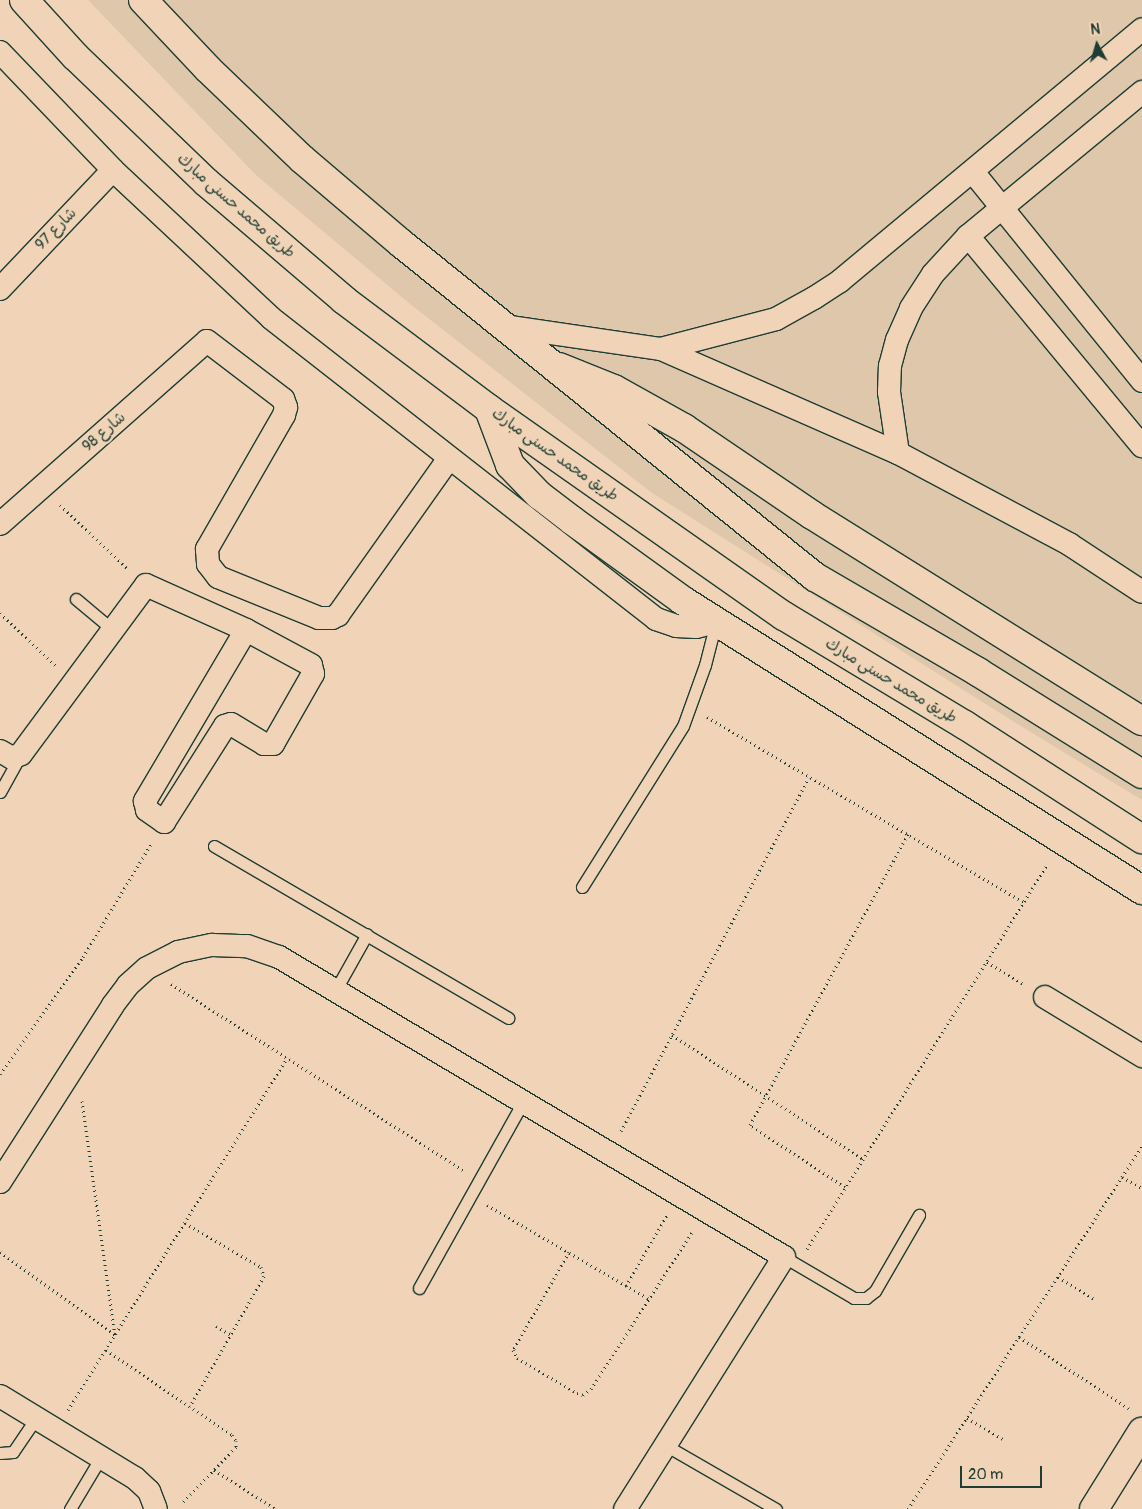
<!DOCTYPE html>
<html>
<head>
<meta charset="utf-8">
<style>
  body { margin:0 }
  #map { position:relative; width:1142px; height:1509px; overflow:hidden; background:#f1d4b7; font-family:Pangolin,"Playpen Sans Arabic",sans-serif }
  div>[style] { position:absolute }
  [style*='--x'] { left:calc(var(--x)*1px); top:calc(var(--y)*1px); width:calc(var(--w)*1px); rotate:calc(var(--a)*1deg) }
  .built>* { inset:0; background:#dfc7ac }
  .path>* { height:3px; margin-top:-1.5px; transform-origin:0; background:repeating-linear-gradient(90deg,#1f3d34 0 1px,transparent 0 5px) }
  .roads { filter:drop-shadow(1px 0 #1f3d34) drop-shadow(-1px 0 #1f3d34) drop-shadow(0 1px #1f3d34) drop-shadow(0 -1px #1f3d34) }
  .lane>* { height:11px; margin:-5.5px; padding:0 5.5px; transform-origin:5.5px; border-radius:5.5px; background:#f1d4b7 }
  .street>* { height:22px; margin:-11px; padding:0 11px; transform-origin:11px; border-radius:11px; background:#f1d4b7 }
  .secondary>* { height:28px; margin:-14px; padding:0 14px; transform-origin:14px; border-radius:14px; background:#f1d4b7 }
  .highway>* { height:28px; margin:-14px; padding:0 14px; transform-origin:14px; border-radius:14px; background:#f1d4b7 }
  span { translate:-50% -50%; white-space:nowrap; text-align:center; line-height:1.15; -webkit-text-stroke:4.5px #f1d4b7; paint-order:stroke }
  .street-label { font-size:15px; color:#1f3d34 }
  .north { position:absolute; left:1072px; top:20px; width:50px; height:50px; -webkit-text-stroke:4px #f1d4b7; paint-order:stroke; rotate:354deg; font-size:14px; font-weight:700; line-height:20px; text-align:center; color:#1f3d34 }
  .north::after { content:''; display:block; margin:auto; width:18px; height:22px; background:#1f3d34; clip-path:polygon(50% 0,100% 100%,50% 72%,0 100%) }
  .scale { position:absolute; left:960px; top:1466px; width:82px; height:22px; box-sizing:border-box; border:2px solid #1f3d34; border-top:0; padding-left:6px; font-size:15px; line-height:18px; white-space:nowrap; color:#1f3d34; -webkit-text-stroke:4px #f1d4b7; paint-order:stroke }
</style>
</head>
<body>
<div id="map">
  <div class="built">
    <div style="clip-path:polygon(88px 0,1142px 0,1142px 800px,1011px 720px,652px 493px,410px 304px,257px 176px)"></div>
  </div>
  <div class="path">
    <div style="--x:60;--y:505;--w:93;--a:43.3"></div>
    <div style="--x:0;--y:613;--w:77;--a:43.4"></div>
    <div style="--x:707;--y:717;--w:367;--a:30.3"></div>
    <div style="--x:987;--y:962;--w:44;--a:31.2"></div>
    <div style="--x:171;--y:984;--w:346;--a:32.5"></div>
    <div style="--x:672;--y:1035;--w:228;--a:33"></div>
    <div style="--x:0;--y:1074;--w:143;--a:-54.6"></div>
    <div style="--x:83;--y:957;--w:132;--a:-59"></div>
    <div style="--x:82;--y:1101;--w:236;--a:82"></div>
    <div style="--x:621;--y:1131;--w:400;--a:-62"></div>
    <div style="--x:1122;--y:1177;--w:23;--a:29"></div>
    <div style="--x:845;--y:1187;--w:113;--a:-146.9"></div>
    <div style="--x:750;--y:1125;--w:331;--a:-61.5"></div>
    <div style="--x:487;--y:1205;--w:187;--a:30.1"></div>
    <div style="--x:185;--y:1223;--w:88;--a:30.1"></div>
    <div style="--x:261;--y:1267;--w:9;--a:72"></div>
    <div style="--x:264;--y:1276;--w:150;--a:119.6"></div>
    <div style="--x:807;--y:1249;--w:454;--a:-58"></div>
    <div style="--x:0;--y:1252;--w:142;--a:35.8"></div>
    <div style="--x:569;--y:1252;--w:113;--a:119.7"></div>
    <div style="--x:513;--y:1350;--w:9;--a:63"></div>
    <div style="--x:517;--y:1358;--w:69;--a:30.3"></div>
    <div style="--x:577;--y:1393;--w:6;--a:18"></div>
    <div style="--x:583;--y:1395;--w:10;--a:-37"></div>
    <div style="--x:591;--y:1389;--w:188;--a:-57.2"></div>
    <div style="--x:1058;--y:1277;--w:44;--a:31.2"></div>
    <div style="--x:626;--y:1286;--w:82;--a:-60"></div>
    <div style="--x:216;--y:1326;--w:17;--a:31"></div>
    <div style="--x:1019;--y:1337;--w:132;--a:33"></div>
    <div style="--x:106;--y:1350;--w:152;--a:34"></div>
    <div style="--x:232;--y:1435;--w:7;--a:56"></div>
    <div style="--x:236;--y:1441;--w:6;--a:90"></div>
    <div style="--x:236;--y:1447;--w:79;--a:134"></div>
    <div style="--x:68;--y:1410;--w:415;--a:-58.1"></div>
    <div style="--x:967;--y:1418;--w:42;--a:30.3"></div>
    <div style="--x:214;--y:1470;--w:73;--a:32.2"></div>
    <div style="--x:908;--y:1509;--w:432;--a:-57.2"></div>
  </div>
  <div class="roads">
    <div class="lane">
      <div style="--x:76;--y:599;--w:48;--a:40"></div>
      <div style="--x:0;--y:792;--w:41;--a:-60.9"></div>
      <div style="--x:214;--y:846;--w:341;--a:30.3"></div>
      <div style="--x:582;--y:887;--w:190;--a:-57.9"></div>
      <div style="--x:683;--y:726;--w:65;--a:-70.2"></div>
      <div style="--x:705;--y:665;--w:44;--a:-75.7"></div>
      <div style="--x:335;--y:991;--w:65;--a:-60.7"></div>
      <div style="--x:784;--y:1257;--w:81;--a:30.4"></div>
      <div style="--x:854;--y:1298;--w:12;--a:0"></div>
      <div style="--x:866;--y:1298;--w:11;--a:-38"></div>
      <div style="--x:875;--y:1291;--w:88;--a:-59.9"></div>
      <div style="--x:419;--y:1288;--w:213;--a:-60.8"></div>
      <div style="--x:665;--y:1445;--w:128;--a:30"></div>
      <div style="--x:0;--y:1453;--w:13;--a:-4"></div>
      <div style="--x:13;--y:1452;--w:41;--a:-55.9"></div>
      <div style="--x:70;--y:1509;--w:61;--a:-59.2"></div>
    </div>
    <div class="street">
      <div style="--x:0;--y:52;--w:163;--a:46.2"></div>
      <div style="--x:113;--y:170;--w:216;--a:43.1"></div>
      <div style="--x:271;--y:318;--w:489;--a:38"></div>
      <div style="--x:656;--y:619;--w:21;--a:19"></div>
      <div style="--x:676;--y:626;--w:20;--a:3"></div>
      <div style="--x:696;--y:627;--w:21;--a:-14"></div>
      <div style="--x:973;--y:172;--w:269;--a:51"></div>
      <div style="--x:968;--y:236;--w:273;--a:50.4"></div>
      <div style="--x:0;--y:289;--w:164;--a:-46.5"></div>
      <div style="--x:503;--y:326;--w:160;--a:8.3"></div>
      <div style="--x:661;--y:349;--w:259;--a:23.7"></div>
      <div style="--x:898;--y:453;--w:194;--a:28"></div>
      <div style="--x:1069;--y:544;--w:87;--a:33.3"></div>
      <div style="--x:661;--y:349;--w:119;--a:-14.6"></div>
      <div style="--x:776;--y:319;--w:43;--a:-28.9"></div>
      <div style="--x:814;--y:298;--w:31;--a:-33"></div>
      <div style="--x:840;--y:281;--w:393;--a:-39.8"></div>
      <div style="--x:898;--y:453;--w:62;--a:-98.4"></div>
      <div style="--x:889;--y:392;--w:26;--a:-88"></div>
      <div style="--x:890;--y:366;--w:27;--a:-75"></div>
      <div style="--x:897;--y:340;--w:35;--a:-66"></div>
      <div style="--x:911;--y:308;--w:40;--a:-57.1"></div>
      <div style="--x:933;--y:274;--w:52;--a:-47.4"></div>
      <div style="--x:968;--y:236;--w:226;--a:-39.6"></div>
      <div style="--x:0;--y:524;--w:276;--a:-41.5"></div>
      <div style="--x:207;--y:341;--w:96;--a:37.3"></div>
      <div style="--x:283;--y:399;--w:9;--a:69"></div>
      <div style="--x:286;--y:407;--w:8;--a:104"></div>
      <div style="--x:284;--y:415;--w:155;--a:119.9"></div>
      <div style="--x:207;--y:549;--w:15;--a:86"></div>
      <div style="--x:208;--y:564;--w:16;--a:52"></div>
      <div style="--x:218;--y:577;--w:109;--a:22.1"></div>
      <div style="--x:319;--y:618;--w:13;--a:0"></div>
      <div style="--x:332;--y:618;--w:7;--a:-27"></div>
      <div style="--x:338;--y:615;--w:192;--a:-54.7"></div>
      <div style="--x:0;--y:751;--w:14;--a:30"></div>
      <div style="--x:12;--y:758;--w:10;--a:-24"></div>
      <div style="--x:21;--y:754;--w:210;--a:-53.5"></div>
      <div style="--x:146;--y:585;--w:110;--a:24.2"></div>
      <div style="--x:246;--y:630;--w:199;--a:120.6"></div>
      <div style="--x:145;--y:801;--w:9;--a:77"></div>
      <div style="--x:147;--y:810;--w:21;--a:35"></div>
      <div style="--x:164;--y:822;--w:114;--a:-57.6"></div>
      <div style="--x:225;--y:726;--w:6;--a:-18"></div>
      <div style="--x:231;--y:724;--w:39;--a:31"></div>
      <div style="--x:264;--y:744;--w:9;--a:0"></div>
      <div style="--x:273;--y:744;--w:81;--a:-60.3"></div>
      <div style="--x:313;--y:674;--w:9;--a:-103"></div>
      <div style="--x:311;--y:665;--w:74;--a:-151.7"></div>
      <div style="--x:1045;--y:997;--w:114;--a:31.3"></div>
      <div style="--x:0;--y:1182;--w:210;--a:-57.4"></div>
      <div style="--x:113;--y:1005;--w:25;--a:-53"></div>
      <div style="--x:128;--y:985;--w:25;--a:-42"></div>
      <div style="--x:147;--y:968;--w:35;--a:-27"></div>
      <div style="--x:178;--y:952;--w:35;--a:-12"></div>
      <div style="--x:212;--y:945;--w:35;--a:2"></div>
      <div style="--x:247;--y:946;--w:34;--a:19"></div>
      <div style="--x:279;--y:957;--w:587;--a:30.71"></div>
      <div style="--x:784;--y:1257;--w:298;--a:122.2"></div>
      <div style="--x:0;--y:1396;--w:158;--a:31.3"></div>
      <div style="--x:135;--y:1478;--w:19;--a:43"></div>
      <div style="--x:149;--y:1491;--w:19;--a:69"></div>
    </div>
    <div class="secondary">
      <div style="--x:559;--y:367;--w:59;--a:21.8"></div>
      <div style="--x:614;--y:389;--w:80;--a:29.1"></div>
      <div style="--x:684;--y:428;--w:155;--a:34.2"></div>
      <div style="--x:812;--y:515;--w:389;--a:32"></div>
      <div style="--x:489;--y:409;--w:60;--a:69.4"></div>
      <div style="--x:510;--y:465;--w:42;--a:46"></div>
      <div style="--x:539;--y:495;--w:43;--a:37.4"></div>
      <div style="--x:573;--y:521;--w:135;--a:35.9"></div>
      <div style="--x:682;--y:600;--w:544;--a:32.23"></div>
      <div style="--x:1094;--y:1509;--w:91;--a:-58.1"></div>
    </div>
    <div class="highway">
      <div style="--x:24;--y:0;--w:76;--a:47.7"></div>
      <div style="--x:75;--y:56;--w:182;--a:43.9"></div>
      <div style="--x:206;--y:182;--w:182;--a:40.5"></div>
      <div style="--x:344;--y:300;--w:181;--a:36.9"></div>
      <div style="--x:489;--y:409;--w:360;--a:35.1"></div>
      <div style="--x:784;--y:616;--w:211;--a:31.1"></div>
      <div style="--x:965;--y:725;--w:211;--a:32.8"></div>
      <div style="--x:143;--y:0;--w:95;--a:46.7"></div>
      <div style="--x:208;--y:69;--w:130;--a:43.8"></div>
      <div style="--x:302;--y:159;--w:131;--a:40.4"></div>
      <div style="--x:402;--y:244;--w:531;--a:38.88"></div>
      <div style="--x:815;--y:577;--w:189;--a:30.2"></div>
      <div style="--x:978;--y:672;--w:193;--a:31.9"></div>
    </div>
  </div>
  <div class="street-label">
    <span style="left:236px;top:206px;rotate:41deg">طريق محمد حسنى مبارك</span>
    <span style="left:56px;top:229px;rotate:-46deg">شارع 97</span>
    <span style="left:104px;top:432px;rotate:-41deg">شارع 98</span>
    <span style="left:555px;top:455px;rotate:35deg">طريق محمد حسنى مبارك</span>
    <span style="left:891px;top:681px;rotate:31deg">طريق محمد حسنى مبارك</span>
  </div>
  <div class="north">N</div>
  <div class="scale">20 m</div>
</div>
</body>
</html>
